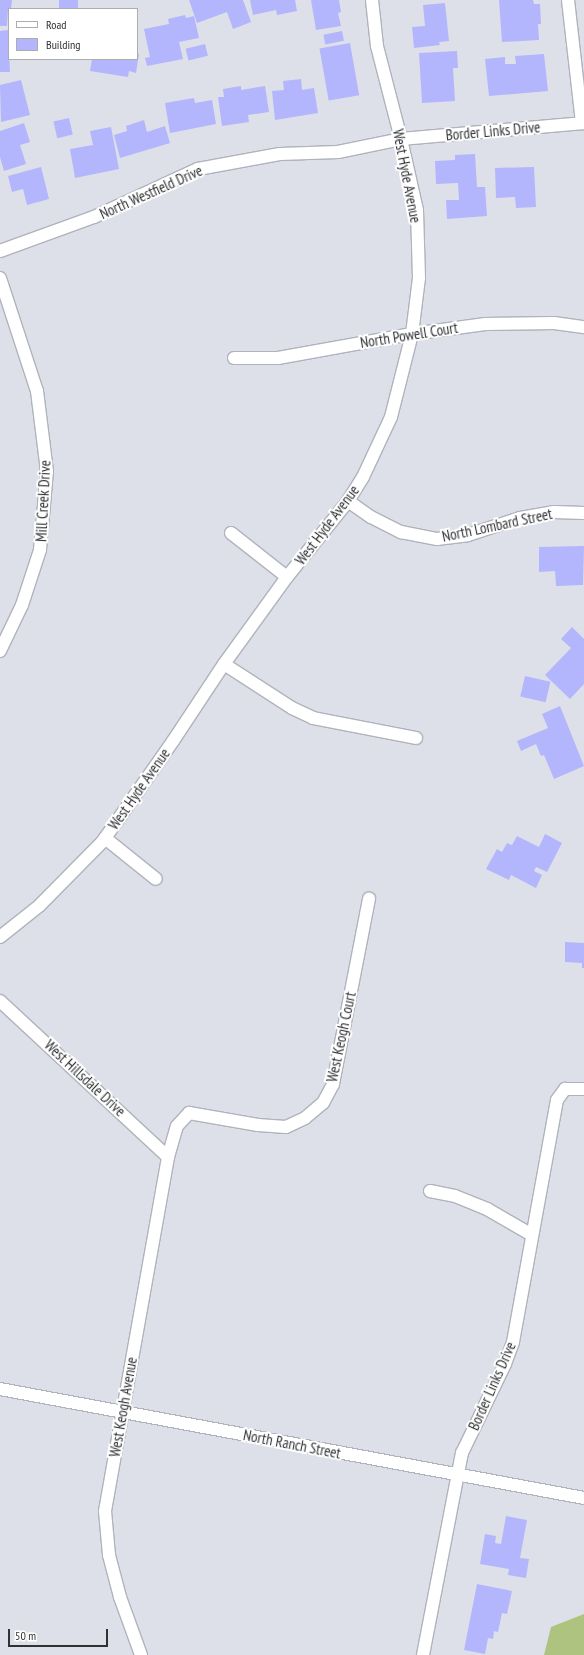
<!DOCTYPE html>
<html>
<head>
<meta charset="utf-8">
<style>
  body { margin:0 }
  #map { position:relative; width:584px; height:1655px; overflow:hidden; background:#dde0e8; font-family:"PT Sans Narrow",sans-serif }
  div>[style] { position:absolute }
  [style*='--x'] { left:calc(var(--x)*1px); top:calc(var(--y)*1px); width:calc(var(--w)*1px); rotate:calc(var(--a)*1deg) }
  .green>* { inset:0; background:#afc381 }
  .building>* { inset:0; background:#b3b6fc; transform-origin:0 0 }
  .roads { filter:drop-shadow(1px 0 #b0b3bb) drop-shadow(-1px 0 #b0b3bb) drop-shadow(0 1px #b0b3bb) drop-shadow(0 -1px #b0b3bb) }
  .street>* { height:12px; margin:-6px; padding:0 6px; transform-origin:6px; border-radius:6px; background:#fff }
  span { translate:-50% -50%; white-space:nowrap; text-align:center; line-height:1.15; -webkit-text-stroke:4px #fff; paint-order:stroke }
  .street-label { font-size:15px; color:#303135 }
  .legend { position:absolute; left:8px; top:8px; width:130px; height:52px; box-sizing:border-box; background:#fff; border:1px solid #acadae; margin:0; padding:5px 7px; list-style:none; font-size:12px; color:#303135 }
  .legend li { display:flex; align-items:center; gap:8px; height:20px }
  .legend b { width:20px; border:1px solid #acadae }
  .scale { position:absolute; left:8px; top:1629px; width:100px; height:18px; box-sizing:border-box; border:2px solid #303135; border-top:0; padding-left:5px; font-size:12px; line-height:14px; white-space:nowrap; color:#303135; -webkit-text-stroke:3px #fff; paint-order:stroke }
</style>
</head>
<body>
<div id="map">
  <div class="green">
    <div style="clip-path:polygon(584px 1614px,584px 1655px,544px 1655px,551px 1627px)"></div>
  </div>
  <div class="building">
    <div style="clip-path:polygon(0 0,12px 0,11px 9px,8px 9px,7px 26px,0 26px)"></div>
    <div style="left:59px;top:0;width:19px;height:9px"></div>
    <div style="clip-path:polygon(189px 0,243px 0,251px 22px,233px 29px,227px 12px,197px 23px)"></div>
    <div style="clip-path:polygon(250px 0,295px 0,297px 11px,277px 15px,276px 10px,253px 15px)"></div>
    <div style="clip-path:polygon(311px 0,339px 0,341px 12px,338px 13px,341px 26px,316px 30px)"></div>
    <div style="clip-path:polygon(499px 0,533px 0,534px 4px,540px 4px,541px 24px,538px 24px,539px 40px,502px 42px)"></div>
    <div style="clip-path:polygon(445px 3px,449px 41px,439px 42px,440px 45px,414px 48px,412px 27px,425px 26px,423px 5px)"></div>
    <div style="clip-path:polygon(185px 15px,186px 18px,194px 16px,199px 38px,179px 42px,183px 59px,147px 66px,145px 58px,150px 57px,144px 29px,169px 24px,168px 19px)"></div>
    <div style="clip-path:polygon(8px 30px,10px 72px,0 72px,0 31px)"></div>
    <div style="left:342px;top:31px;width:10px;height:19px;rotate:79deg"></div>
    <div style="left:350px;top:43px;width:53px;height:31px;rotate:80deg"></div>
    <div style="left:205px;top:44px;width:12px;height:20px;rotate:76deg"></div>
    <div style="clip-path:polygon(457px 51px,458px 68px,453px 68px,455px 101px,422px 103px,419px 53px)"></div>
    <div style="clip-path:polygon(137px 53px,139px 54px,136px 73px,129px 71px,128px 77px,90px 71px,92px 59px,137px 59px)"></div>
    <div style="clip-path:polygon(544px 54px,548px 91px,489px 96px,485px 59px,505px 57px,505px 64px,516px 64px,515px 56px)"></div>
    <div style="clip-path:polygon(301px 79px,302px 90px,314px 88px,318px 113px,275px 120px,272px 91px,284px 90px,283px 81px)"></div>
    <div style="clip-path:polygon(21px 80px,30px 115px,1px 122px,0 85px)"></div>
    <div style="clip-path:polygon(241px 86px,241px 90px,265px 86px,269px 112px,248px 115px,249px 122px,222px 126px,218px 97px,224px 97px,223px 89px)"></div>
    <div style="clip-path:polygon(194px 98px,195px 103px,212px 100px,216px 124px,170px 133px,165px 103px)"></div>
    <div style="left:69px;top:118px;width:17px;height:16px;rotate:77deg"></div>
    <div style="clip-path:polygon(144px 120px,147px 132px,165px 126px,170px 143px,120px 158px,114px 135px,127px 131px,126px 126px)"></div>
    <div style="clip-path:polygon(24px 123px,30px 142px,20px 145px,26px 164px,4px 171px,0 157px,0 131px)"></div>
    <div style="clip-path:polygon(111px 127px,119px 169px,75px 178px,70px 149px,93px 145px,90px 131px)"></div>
    <div style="clip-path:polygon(475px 154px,477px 187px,485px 187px,487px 216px,447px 219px,446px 200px,459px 200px,458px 183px,436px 184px,435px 161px,455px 160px,455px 155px)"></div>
    <div style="clip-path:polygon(41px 167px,49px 199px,27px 205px,23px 189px,12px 192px,8px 176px)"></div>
    <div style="clip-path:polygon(534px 167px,536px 207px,516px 208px,515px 197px,496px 198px,495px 168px)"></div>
    <div style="clip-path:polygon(584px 546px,583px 585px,556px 586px,555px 571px,539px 572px,539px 547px)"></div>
    <div style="clip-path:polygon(572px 627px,584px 639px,584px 684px,570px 699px,545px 675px,571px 648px,561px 639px)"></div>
    <div style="left:525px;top:676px;width:26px;height:21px;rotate:13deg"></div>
    <div style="clip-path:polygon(560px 706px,584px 766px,554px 779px,544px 755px,541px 756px,536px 744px,521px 751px,517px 741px,548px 728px,542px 714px)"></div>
    <div style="clip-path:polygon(545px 834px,562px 843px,547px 872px,536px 867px,534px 871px,542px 875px,536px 888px,511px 875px,509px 880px,486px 869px,497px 849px,502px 852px,507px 843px,512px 845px,517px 836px,539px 847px)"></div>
    <div style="clip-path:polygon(565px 942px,584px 943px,584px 968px,582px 968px,582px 963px,565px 962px)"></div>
    <div style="clip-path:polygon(506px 1516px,527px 1520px,520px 1558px,529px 1559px,526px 1578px,508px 1575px,509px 1569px,480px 1564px,485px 1534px,496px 1536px,495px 1543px,501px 1544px)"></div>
    <div style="clip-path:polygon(477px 1584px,512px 1591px,507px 1614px,502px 1613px,498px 1632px,494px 1631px,493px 1639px,488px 1638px,485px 1654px,464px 1650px)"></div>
  </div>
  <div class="roads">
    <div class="street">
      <div style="--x:568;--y:0;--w:124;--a:83.5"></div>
      <div style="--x:0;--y:251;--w:100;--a:-19.9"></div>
      <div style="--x:94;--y:217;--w:115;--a:-24.8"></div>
      <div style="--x:198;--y:169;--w:83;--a:-10.4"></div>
      <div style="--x:280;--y:154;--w:58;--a:-2"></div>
      <div style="--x:338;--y:152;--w:64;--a:-11.7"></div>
      <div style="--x:401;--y:139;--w:184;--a:-5"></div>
      <div style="--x:0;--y:278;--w:119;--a:71.9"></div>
      <div style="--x:37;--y:391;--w:81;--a:82.9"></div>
      <div style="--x:47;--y:471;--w:79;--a:95.1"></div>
      <div style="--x:40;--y:550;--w:58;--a:108.1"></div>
      <div style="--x:22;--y:605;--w:51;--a:115.6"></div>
      <div style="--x:234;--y:358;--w:44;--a:0"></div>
      <div style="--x:278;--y:358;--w:136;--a:-10.2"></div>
      <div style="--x:412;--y:334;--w:74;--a:-7.8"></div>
      <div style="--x:485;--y:324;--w:69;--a:-0.8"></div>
      <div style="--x:554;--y:323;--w:30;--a:8"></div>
      <div style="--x:348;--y:501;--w:28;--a:35"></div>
      <div style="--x:371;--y:517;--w:34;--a:27"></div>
      <div style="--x:401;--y:532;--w:37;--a:11"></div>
      <div style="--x:437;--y:539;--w:31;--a:-7"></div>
      <div style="--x:468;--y:535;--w:55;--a:-18.1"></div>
      <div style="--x:520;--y:518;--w:35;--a:-10"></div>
      <div style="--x:554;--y:512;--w:30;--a:2"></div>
      <div style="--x:231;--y:533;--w:71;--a:38.2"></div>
      <div style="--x:224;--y:664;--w:81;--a:32.9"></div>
      <div style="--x:292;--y:708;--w:23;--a:25"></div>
      <div style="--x:313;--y:718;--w:105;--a:11"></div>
      <div style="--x:105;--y:838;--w:65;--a:38.8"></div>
      <div style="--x:0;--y:937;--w:50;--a:-38.5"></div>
      <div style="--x:39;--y:906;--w:91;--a:-45.4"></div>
      <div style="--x:103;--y:841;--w:122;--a:-55"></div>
      <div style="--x:173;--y:741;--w:92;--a:-56.5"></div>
      <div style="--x:224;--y:664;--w:107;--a:-54.1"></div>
      <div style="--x:287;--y:577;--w:97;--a:-51.2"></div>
      <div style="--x:348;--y:501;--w:28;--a:-58"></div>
      <div style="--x:363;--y:477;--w:66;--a:-65"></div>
      <div style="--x:391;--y:417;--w:86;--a:-75.8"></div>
      <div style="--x:412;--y:334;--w:56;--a:-82.9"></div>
      <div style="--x:419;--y:278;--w:68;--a:-91.7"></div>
      <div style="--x:417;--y:210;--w:73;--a:-102.7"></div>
      <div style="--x:401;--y:139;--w:96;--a:-104.5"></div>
      <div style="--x:377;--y:46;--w:46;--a:-96.2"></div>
      <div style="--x:0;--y:1001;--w:229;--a:42.9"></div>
      <div style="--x:430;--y:1191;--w:25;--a:11"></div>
      <div style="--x:455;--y:1196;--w:35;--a:22"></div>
      <div style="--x:487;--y:1209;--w:52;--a:30"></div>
      <div style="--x:0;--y:1389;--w:594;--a:10.57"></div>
      <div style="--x:141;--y:1655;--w:62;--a:-109.9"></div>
      <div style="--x:120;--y:1597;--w:43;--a:-104.7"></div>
      <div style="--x:109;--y:1555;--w:44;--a:-95.2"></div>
      <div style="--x:105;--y:1511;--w:360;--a:-79.9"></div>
      <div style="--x:168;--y:1157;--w:32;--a:-74"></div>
      <div style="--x:177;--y:1126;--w:18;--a:-47"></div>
      <div style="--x:189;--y:1113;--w:70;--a:9.9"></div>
      <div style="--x:258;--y:1125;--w:28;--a:4"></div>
      <div style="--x:286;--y:1127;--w:21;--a:-25"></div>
      <div style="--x:305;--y:1118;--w:23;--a:-40"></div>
      <div style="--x:323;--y:1103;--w:21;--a:-62"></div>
      <div style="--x:333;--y:1084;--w:189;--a:-79"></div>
      <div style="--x:423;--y:1655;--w:206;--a:-79.1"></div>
      <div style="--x:462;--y:1453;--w:99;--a:-64.2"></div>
      <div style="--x:505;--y:1364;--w:23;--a:-70"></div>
      <div style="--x:513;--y:1342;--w:246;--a:-79.7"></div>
      <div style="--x:557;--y:1100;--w:14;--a:-54"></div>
      <div style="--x:565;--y:1089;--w:19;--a:0"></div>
    </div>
  </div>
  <div class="street-label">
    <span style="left:493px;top:131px;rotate:-5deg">Border Links Drive</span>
    <span style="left:407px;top:176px;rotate:79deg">West Hyde Avenue</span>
    <span style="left:151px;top:192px;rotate:-24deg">North Westfield Drive</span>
    <span style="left:409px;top:335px;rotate:-9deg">North Powell Court</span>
    <span style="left:43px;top:501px;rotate:-87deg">Mill Creek Drive</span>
    <span style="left:327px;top:525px;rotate:-53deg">West Hyde Avenue</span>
    <span style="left:497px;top:525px;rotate:-12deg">North Lombard Street</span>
    <span style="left:139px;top:789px;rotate:-55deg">West Hyde Avenue</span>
    <span style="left:341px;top:1037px;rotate:-78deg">West Keogh Court</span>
    <span style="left:85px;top:1078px;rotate:43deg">West Hillsdale Drive</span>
    <span style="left:492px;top:1386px;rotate:-66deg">Border Links Drive</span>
    <span style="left:123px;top:1407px;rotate:-80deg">West Keogh Avenue</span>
    <span style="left:292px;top:1444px;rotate:11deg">North Ranch Street</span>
  </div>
  <ul class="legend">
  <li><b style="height:5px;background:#fff"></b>Road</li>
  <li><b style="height:11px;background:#b3b6fc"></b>Building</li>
  </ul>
  <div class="scale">50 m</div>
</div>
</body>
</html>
